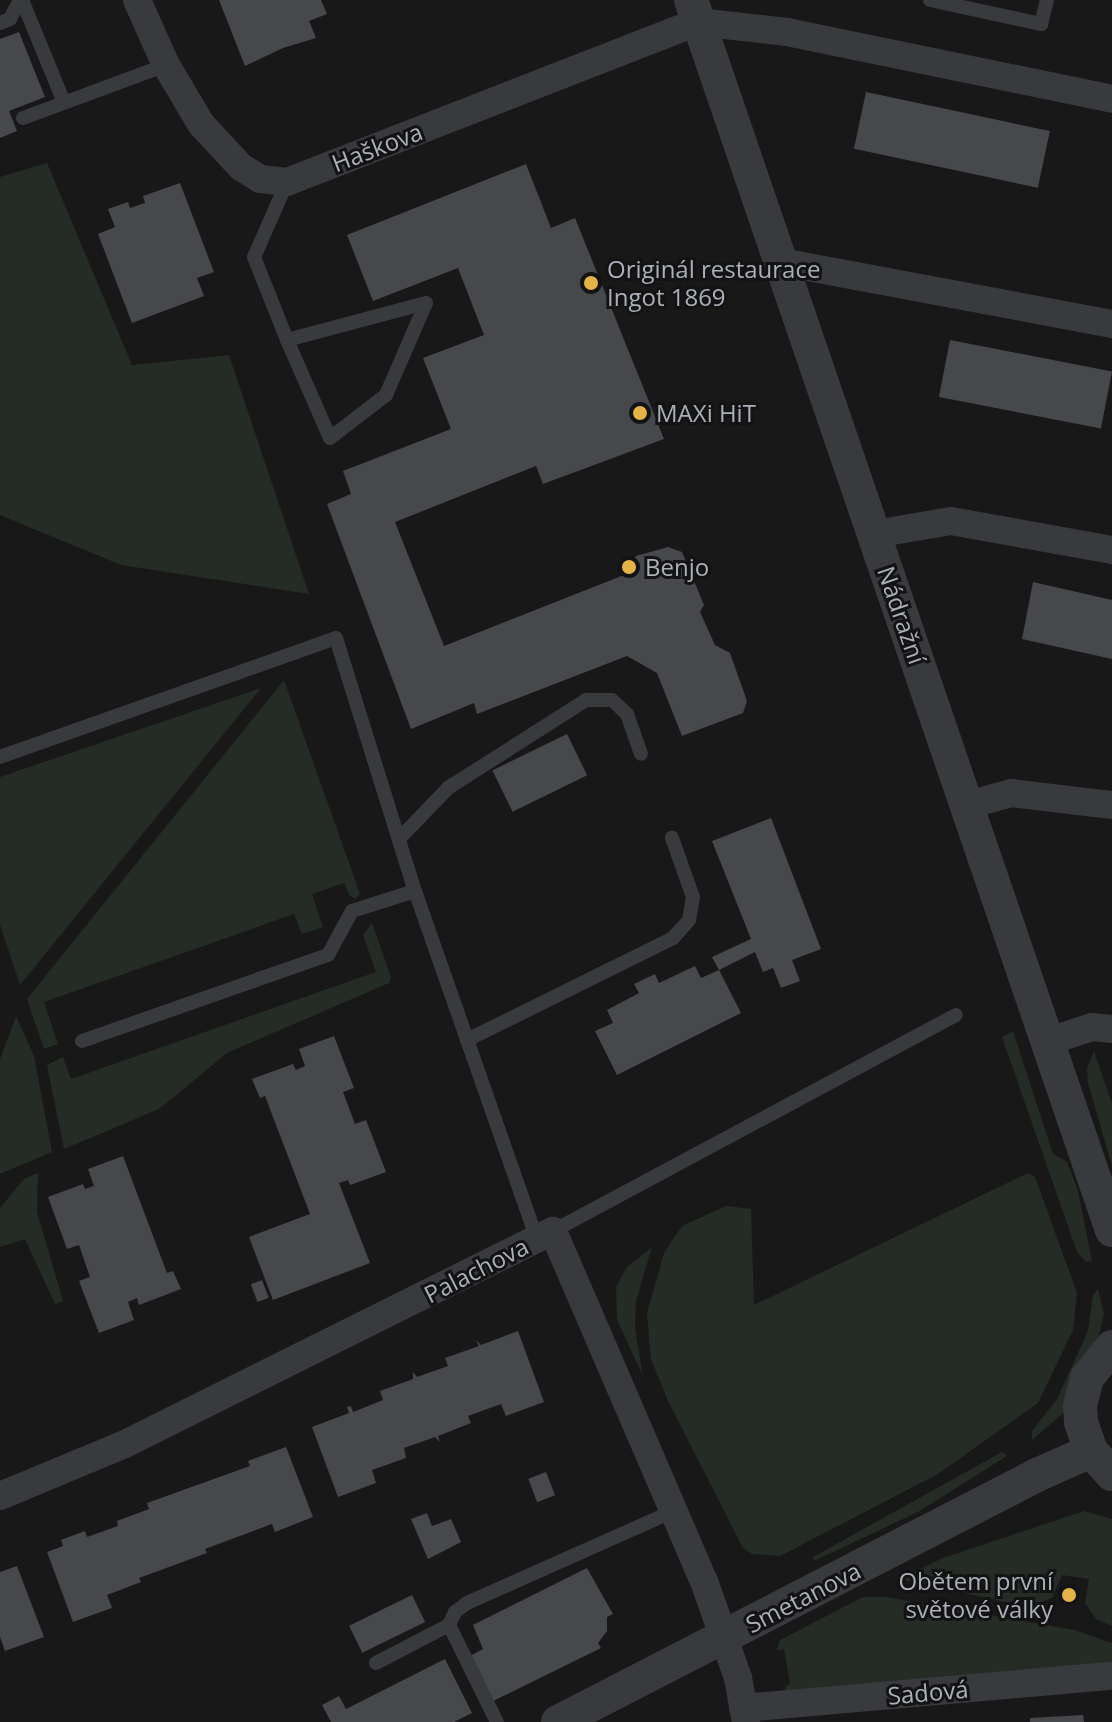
<!DOCTYPE html>
<html>
<head>
<meta charset="utf-8">
<style>
  body { margin:0 }
  #map { position:relative; width:1112px; height:1722px; overflow:hidden; background:#181819; font-family:"Open Sans",sans-serif }
  div>[style] { position:absolute }
  [style*='--x'] { left:calc(var(--x)*1px); top:calc(var(--y)*1px); width:calc(var(--w)*1px); rotate:calc(var(--a)*1deg) }
  .green>* { inset:0; background:#242c25 }
  .building>* { inset:0; background:#47484c; transform-origin:0 0 }
  .service>* { height:14px; margin:-7px; padding:0 7px; transform-origin:7px; border-radius:7px; background:#393a3e }
  .minor>* { height:28px; margin:-14px; padding:0 14px; transform-origin:14px; border-radius:14px; background:#393a3e }
  .tertiary>* { height:34px; margin:-17px; padding:0 17px; transform-origin:17px; border-radius:17px; background:#393a3e }
  .dots>* { width:22px; height:22px; translate:-50% -50%; box-sizing:border-box; border:4px solid #131314; border-radius:50% }
  span { translate:-50% -50%; white-space:nowrap; text-align:center; line-height:1.15; -webkit-text-stroke:6px #131314; paint-order:stroke }
  .street-label { font-size:24px; color:#abafb8 }
  .poi-label { font-size:24px; color:#abafb8 }
  .left { translate:0 -50%; text-align:left }
  .right { translate:-100% -50%; text-align:right }
</style>
</head>
<body>
<div id="map">
  <div class="green">
    <div style="clip-path:polygon(47px 163px,132px 365px,229px 355px,309px 594px,121px 565px,0 515px,0 177px)"></div>
    <div style="clip-path:polygon(284px 680px,360px 894px,355px 899px,349px 895px,344px 883px,312px 894px,323px 927px,302px 934px,294px 914px,44px 1002px,58px 1044px,44px 1049px,27px 999px)"></div>
    <div style="clip-path:polygon(261px 688px,20px 985px,0 925px,0 777px)"></div>
    <div style="clip-path:polygon(372px 923px,391px 977px,389px 983px,227px 1053px,159px 1109px,64px 1149px,47px 1065px,63px 1057px,71px 1079px,376px 972px,363px 935px)"></div>
    <div style="clip-path:polygon(16px 1016px,34px 1056px,52px 1152px,0 1174px,0 1059px)"></div>
    <div style="clip-path:polygon(1013px 1031px,1053px 1154px,1067px 1162px,1078px 1191px,1092px 1261px,1086px 1262px,1077px 1252px,1002px 1037px)"></div>
    <div style="clip-path:polygon(1094px 1051px,1112px 1104px,1112px 1166px,1088px 1083px,1087px 1068px)"></div>
    <div style="clip-path:polygon(38px 1173px,37px 1212px,63px 1301px,55px 1304px,25px 1239px,0 1247px,0 1208px,24px 1179px)"></div>
    <div style="clip-path:polygon(1028px 1173px,1035px 1177px,1077px 1293px,1073px 1330px,1038px 1403px,938px 1474px,780px 1556px,752px 1554px,743px 1548px,668px 1401px,651px 1359px,647px 1313px,664px 1253px,677px 1233px,684px 1225px,726px 1206px,751px 1209px,754px 1305px)"></div>
    <div style="clip-path:polygon(652px 1247px,636px 1301px,635px 1328px,643px 1376px,617px 1320px,616px 1287px,627px 1267px)"></div>
    <div style="clip-path:polygon(1098px 1289px,1104px 1314px,1098px 1339px,1062px 1414px,1032px 1440px,1032px 1431px,1057px 1399px,1088px 1331px,1093px 1295px)"></div>
    <div style="clip-path:polygon(1002px 1452px,1007px 1456px,918px 1512px,814px 1561px,813px 1557px)"></div>
    <div style="clip-path:polygon(1084px 1511px,1112px 1519px,1112px 1626px,1096px 1619px,1085px 1603px,1089px 1579px,1062px 1575px,1052px 1598px,1028px 1607px,899px 1579px,943px 1558px)"></div>
    <div style="clip-path:polygon(863px 1597px,886px 1597px,1074px 1630px,1112px 1643px,1112px 1669px,786px 1696px,785px 1687px,790px 1684px,784px 1649px,777px 1650px,780px 1640px)"></div>
  </div>
  <div class="building">
    <div style="clip-path:polygon(219px 0,321px 0,327px 14px,309px 21px,316px 38px,283px 48px,245px 66px)"></div>
    <div style="clip-path:polygon(19px 32px,45px 97px,9px 111px,17px 131px,0 138px,0 39px)"></div>
    <div style="left:866px;top:92px;width:188px;height:58px;rotate:12deg"></div>
    <div style="clip-path:polygon(526px 164px,551px 228px,575px 218px,664px 439px,543px 484px,536px 466px,395px 522px,444px 646px,624px 575px,636px 556px,668px 547px,682px 552px,704px 605px,700px 612px,715px 645px,730px 653px,747px 701px,743px 713px,682px 736px,657px 673px,627px 656px,477px 714px,474px 703px,411px 729px,327px 504px,351px 494px,343px 471px,451px 429px,423px 358px,484px 335px,458px 268px,373px 301px,347px 235px)"></div>
    <div style="clip-path:polygon(180px 183px,214px 272px,197px 278px,204px 296px,132px 323px,98px 234px,115px 227px,108px 209px,128px 202px,130px 208px,145px 203px,143px 196px)"></div>
    <div style="left:950px;top:340px;width:165px;height:58px;rotate:11deg"></div>
    <div style="clip-path:polygon(1033px 582px,1112px 600px,1112px 659px,1022px 639px)"></div>
    <div style="left:567px;top:734px;width:46px;height:83px;rotate:64deg"></div>
    <div style="clip-path:polygon(771px 818px,821px 949px,792px 960px,800px 981px,781px 988px,773px 968px,763px 972px,755px 952px,719px 970px,712px 957px,751px 939px,712px 841px)"></div>
    <div style="clip-path:polygon(695px 966px,701px 978px,719px 970px,741px 1013px,617px 1075px,595px 1031px,613px 1023px,607px 1010px,639px 993px,634px 984px,655px 974px,659px 983px)"></div>
    <div style="clip-path:polygon(334px 1036px,354px 1088px,343px 1092px,355px 1124px,366px 1120px,386px 1172px,350px 1185px,348px 1180px,339px 1183px,370px 1263px,273px 1300px,249px 1237px,310px 1214px,265px 1096px,260px 1098px,252px 1079px,293px 1064px,296px 1070px,305px 1066px,299px 1049px)"></div>
    <div style="clip-path:polygon(123px 1156px,167px 1273px,173px 1271px,181px 1289px,139px 1305px,137px 1298px,128px 1302px,134px 1320px,99px 1333px,79px 1281px,90px 1277px,79px 1245px,67px 1249px,48px 1197px,83px 1184px,85px 1189px,94px 1186px,88px 1169px)"></div>
    <div style="left:262px;top:1280px;width:19px;height:12px;rotate:69deg"></div>
    <div style="clip-path:polygon(518px 1331px,544px 1402px,506px 1416px,501px 1404px,468px 1416px,471px 1423px,438px 1436px,440px 1442px,435px 1437px,404px 1448px,406px 1458px,372px 1470px,376px 1483px,338px 1497px,312px 1427px,349px 1413px,347px 1407px,351px 1406px,353px 1412px,383px 1400px,380px 1391px,413px 1379px,413px 1372px,417px 1377px,448px 1366px,445px 1358px,479px 1346px,476px 1340px,481px 1345px)"></div>
    <div style="clip-path:polygon(286px 1447px,313px 1517px,275px 1532px,272px 1524px,205px 1549px,207px 1553px,139px 1578px,141px 1582px,107px 1595px,112px 1608px,73px 1622px,47px 1552px,63px 1546px,61px 1540px,85px 1531px,87px 1537px,118px 1526px,117px 1521px,149px 1509px,147px 1503px,250px 1466px,248px 1461px)"></div>
    <div style="left:546px;top:1472px;width:25px;height:19px;rotate:69deg"></div>
    <div style="clip-path:polygon(427px 1513px,432px 1526px,451px 1519px,461px 1542px,428px 1559px,411px 1519px)"></div>
    <div style="clip-path:polygon(17px 1566px,44px 1637px,5px 1651px,0 1637px,0 1572px)"></div>
    <div style="clip-path:polygon(587px 1568px,613px 1614px,607px 1617px,607px 1631px,598px 1643px,601px 1648px,493px 1701px,470px 1656px,483px 1649px,473px 1625px)"></div>
    <div style="left:412px;top:1595px;width:30px;height:70px;rotate:64deg"></div>
    <div style="clip-path:polygon(445px 1659px,472px 1713px,454px 1722px,331px 1722px,322px 1705px,339px 1696px,346px 1709px)"></div>
    <div style="clip-path:polygon(1083px 1715px,1084px 1722px,1030px 1722px,1030px 1718px)"></div>
  </div>
  <div class="service">
    <div style="--x:22;--y:0;--w:108;--a:67.7"></div>
    <div style="--x:930;--y:0;--w:114;--a:12.2"></div>
    <div style="--x:1041;--y:24;--w:25;--a:-76"></div>
    <div style="--x:0;--y:23;--w:11;--a:-22"></div>
    <div style="--x:10;--y:19;--w:21;--a:-62"></div>
    <div style="--x:23;--y:118;--w:153;--a:-20.3"></div>
    <div style="--x:287;--y:182;--w:82;--a:113.7"></div>
    <div style="--x:254;--y:257;--w:89;--a:68.3"></div>
    <div style="--x:287;--y:340;--w:107;--a:66.3"></div>
    <div style="--x:330;--y:438;--w:71;--a:-37.5"></div>
    <div style="--x:386;--y:395;--w:100;--a:-66.5"></div>
    <div style="--x:426;--y:303;--w:144;--a:165.1"></div>
    <div style="--x:0;--y:757;--w:356;--a:-19.5"></div>
    <div style="--x:336;--y:638;--w:265;--a:72.7"></div>
    <div style="--x:415;--y:891;--w:370;--a:70.7"></div>
    <div style="--x:399;--y:839;--w:71;--a:-46.1"></div>
    <div style="--x:448;--y:788;--w:164;--a:-32.5"></div>
    <div style="--x:586;--y:700;--w:26;--a:0"></div>
    <div style="--x:612;--y:700;--w:21;--a:43"></div>
    <div style="--x:627;--y:714;--w:42;--a:70.7"></div>
    <div style="--x:467;--y:1040;--w:230;--a:-26.3"></div>
    <div style="--x:673;--y:938;--w:24;--a:-48"></div>
    <div style="--x:689;--y:920;--w:23;--a:-80"></div>
    <div style="--x:693;--y:897;--w:63;--a:-109.6"></div>
    <div style="--x:82;--y:1041;--w:261;--a:-19.3"></div>
    <div style="--x:328;--y:955;--w:50;--a:-61.4"></div>
    <div style="--x:352;--y:911;--w:66;--a:-17.6"></div>
    <div style="--x:553;--y:1231;--w:457;--a:-28.2"></div>
    <div style="--x:449;--y:1625;--w:108;--a:63.7"></div>
    <div style="--x:376;--y:1663;--w:82;--a:-27.5"></div>
    <div style="--x:449;--y:1625;--w:14;--a:-65"></div>
    <div style="--x:455;--y:1612;--w:15;--a:-37"></div>
    <div style="--x:467;--y:1603;--w:227;--a:-24"></div>
  </div>
  <div class="minor">
    <div style="--x:137;--y:0;--w:71;--a:66"></div>
    <div style="--x:166;--y:65;--w:69;--a:59.3"></div>
    <div style="--x:201;--y:124;--w:59;--a:47.1"></div>
    <div style="--x:241;--y:167;--w:22;--a:32"></div>
    <div style="--x:260;--y:179;--w:27;--a:6"></div>
    <div style="--x:287;--y:182;--w:441;--a:-21.3"></div>
    <div style="--x:698;--y:22;--w:90;--a:6.4"></div>
    <div style="--x:787;--y:32;--w:332;--a:11.6"></div>
    <div style="--x:781;--y:262;--w:337;--a:10.6"></div>
    <div style="--x:875;--y:534;--w:77;--a:-9.7"></div>
    <div style="--x:951;--y:521;--w:164;--a:10.2"></div>
    <div style="--x:968;--y:805;--w:45;--a:-15.6"></div>
    <div style="--x:1011;--y:793;--w:102;--a:6.8"></div>
    <div style="--x:1049;--y:1041;--w:45;--a:-18"></div>
    <div style="--x:1092;--y:1027;--w:20;--a:6"></div>
    <div style="--x:0;--y:1496;--w:135;--a:-22.6"></div>
    <div style="--x:125;--y:1444;--w:478;--a:-26.5"></div>
    <div style="--x:553;--y:1231;--w:381;--a:66.7"></div>
    <div style="--x:704;--y:1581;--w:103;--a:70.7"></div>
    <div style="--x:738;--y:1678;--w:45;--a:79.7"></div>
    <div style="--x:743;--y:1708;--w:370;--a:-5"></div>
  </div>
  <div class="tertiary">
    <div style="--x:691;--y:0;--w:1300;--a:71.11"></div>
    <div style="--x:1112;--y:1347;--w:40;--a:129"></div>
    <div style="--x:1087;--y:1378;--w:30;--a:104"></div>
    <div style="--x:1080;--y:1407;--w:15;--a:86"></div>
    <div style="--x:1081;--y:1422;--w:31;--a:71"></div>
    <div style="--x:1091;--y:1451;--w:31;--a:48"></div>
    <div style="--x:558;--y:1722;--w:539;--a:-27.28"></div>
    <div style="--x:1037;--y:1475;--w:59;--a:-24"></div>
  </div>
  <div class="dots">
    <div style="left:591px;top:283px;background:#e4b345"></div>
    <div style="left:640px;top:413px;background:#e4b345"></div>
    <div style="left:629px;top:567px;background:#e4b345"></div>
    <div style="left:1069px;top:1595px;background:#e4b345"></div>
  </div>
  <div class="street-label">
    <span style="left:377px;top:147px;rotate:-21deg">Haškova</span>
    <span style="left:902px;top:615px;rotate:71deg">Nádražní</span>
    <span style="left:476px;top:1270px;rotate:-27deg">Palachova</span>
    <span style="left:803px;top:1597px;rotate:-27deg">Smetanova</span>
    <span style="left:928px;top:1692px;rotate:-5deg">Sadová</span>
  </div>
  <div class="poi-label">
    <span class="left" style="left:607px;top:283px">Originál restaurace<br>Ingot 1869</span>
    <span class="left" style="left:656px;top:413px">MAXi HiT</span>
    <span class="left" style="left:645px;top:567px">Benjo</span>
    <span class="right" style="left:1053px;top:1595px">Obětem první<br>světové války</span>
  </div>
</div>
</body>
</html>
